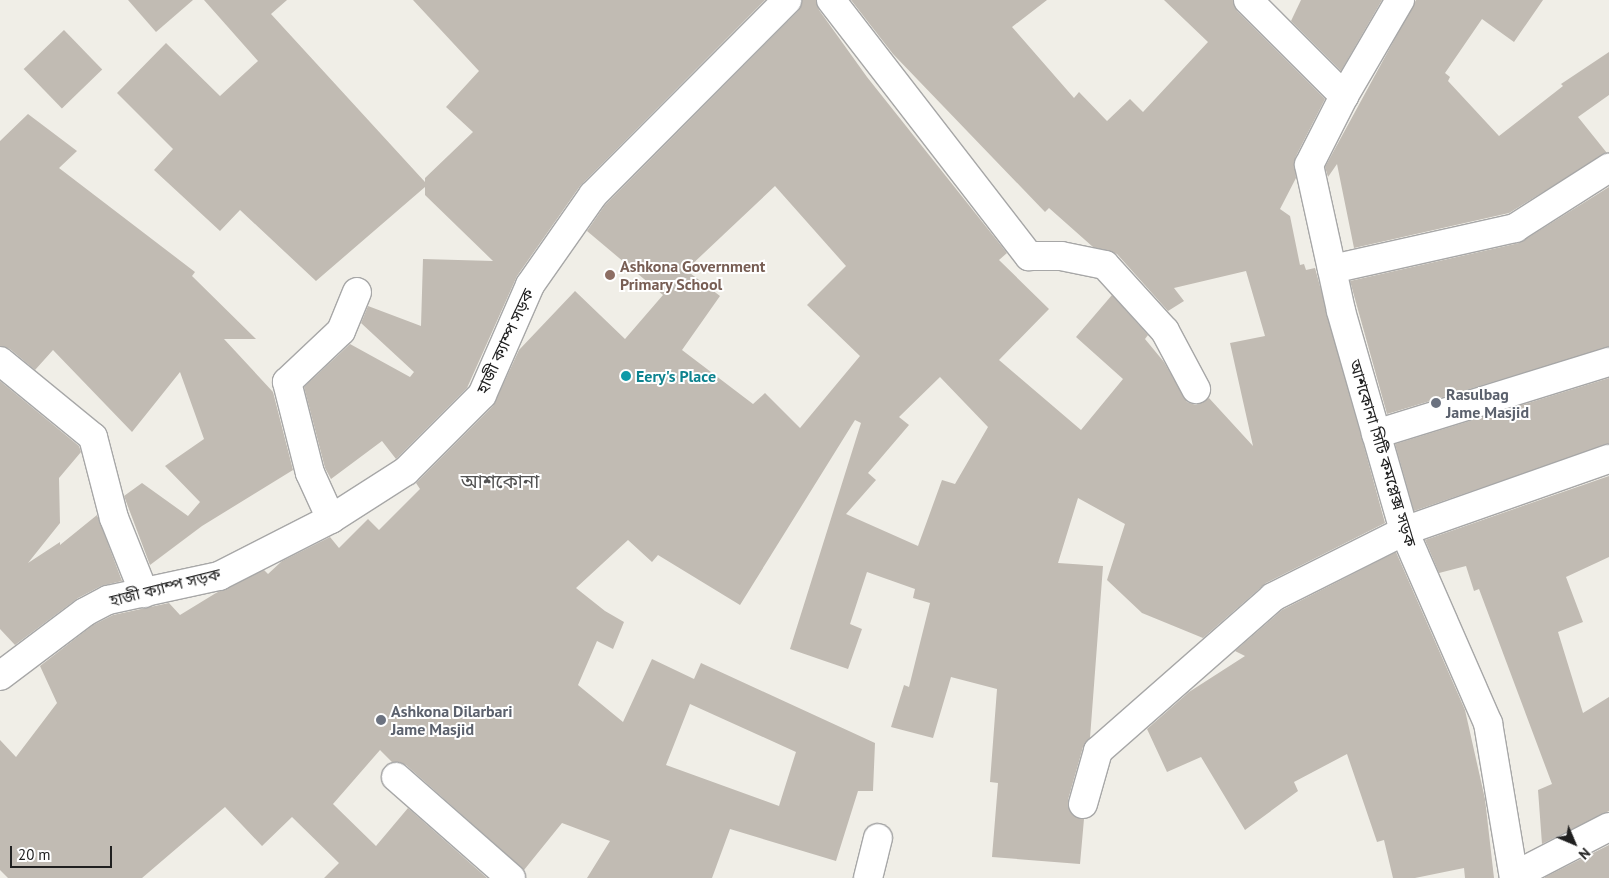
<!DOCTYPE html>
<html>
<head>
<meta charset="utf-8">
<style>
  body { margin:0 }
  #map { position:relative; width:1609px; height:878px; overflow:hidden; background:#f0eee7; font-family:"PT Sans","Noto Sans Bengali",sans-serif }
  div>[style] { position:absolute }
  [style*='--x'] { left:calc(var(--x)*1px); top:calc(var(--y)*1px); width:calc(var(--w)*1px); rotate:calc(var(--a)*1deg) }
  .building>* { inset:0; background:#c1bbb3; transform-origin:0 0 }
  .roads { filter:drop-shadow(1px 0 #a7a7a7) drop-shadow(-1px 0 #a7a7a7) drop-shadow(0 1px #a7a7a7) drop-shadow(0 -1px #a7a7a7) }
  .minor>* { height:28px; margin:-14px; padding:0 14px; transform-origin:14px; border-radius:14px; background:#fff }
  .dots>* { width:14px; height:14px; translate:-50% -50%; box-sizing:border-box; border:2px solid #fff; border-radius:50% }
  span { translate:-50% -50%; white-space:nowrap; text-align:center; line-height:1.15; -webkit-text-stroke:4px #fff; paint-order:stroke }
  .education-label { font-size:16px; color:#785e54; font-weight:700 }
  .left { translate:0 -50%; text-align:left }
  .street-label { font-size:16px; color:#202020 }
  .culture-label { font-size:16px; color:#0d838f; font-weight:700 }
  .worship-label { font-size:16px; color:#5b616d; font-weight:700 }
  .quarter-label { font-size:19px; color:#535353 }
  .north { position:absolute; left:1549px; top:818px; width:50px; height:50px; -webkit-text-stroke:4px #fff; paint-order:stroke; rotate:135deg; font-size:14px; font-weight:700; line-height:20px; text-align:center; color:#202020 }
  .north::after { content:''; display:block; margin:auto; width:18px; height:22px; background:#202020; clip-path:polygon(50% 0,100% 100%,50% 72%,0 100%) }
  .scale { position:absolute; left:10px; top:846px; width:102px; height:22px; box-sizing:border-box; border:2px solid #202020; border-top:0; padding-left:6px; font-size:15px; line-height:18px; white-space:nowrap; color:#202020; -webkit-text-stroke:4px #fff; paint-order:stroke }
</style>
</head>
<body>
<div id="map">
  <div class="building">
    <div style="clip-path:polygon(128px 0,193px 0,156px 32px)"></div>
    <div style="clip-path:polygon(204px 0,287px 0,271px 14px,425px 182px,425px 178px,473px 132px,446px 107px,479px 71px,413px 0,765px 0,580px 186px,517px 276px,467px 388px,396px 459px,382px 441px,331px 479px,325px 468px,304px 387px,350px 344px,410px 377px,414px 372px,361px 323px,368px 306px,421px 326px,423px 259px,493px 261px,425px 195px,425px 187px,316px 281px,240px 210px,220px 231px,154px 170px,173px 149px,117px 93px,166px 43px,220px 96px,258px 61px)"></div>
    <div style="clip-path:polygon(evenodd,802px 0,816px 0,819px 10px,867px 77px,1007px 253px,999px 260px,1049px 309px,999px 360px,1081px 430px,1123px 379px,1076px 337px,1112px 295px,1148px 335px,1145px 339px,1164px 362px,1187px 402px,1196px 405px,1209px 398px,1253px 446px,1230px 343px,1265px 336px,1246px 271px,1174px 288px,1184px 301px,1168px 311px,1117px 254px,1093px 247px,1049px 208px,1045px 212px,893px 54px,851px 0,1047px 0,1012px 27px,1074px 98px,1079px 92px,1107px 121px,1130px 99px,1143px 112px,1208px 42px,1164px 0,1233px 0,1237px 11px,1325px 99px,1295px 158px,1296px 178px,1280px 209px,1290px 216px,1300px 265px,1304px 264px,1306px 270px,1315px 268px,1385px 523px,1266px 583px,1203px 638px,1142px 613px,1107px 580px,1125px 524px,1078px 498px,1058px 563px,1103px 566px,1090px 738px,1083px 747px,1068px 800px,1072px 814px,1084px 819px,1080px 864px,992px 857px,998px 783px,990px 782px,997px 689px,951px 677px,933px 738px,891px 727px,904px 685px,909px 687px,930px 603px,913px 598px,915px 589px,867px 572px,850px 624px,862px 629px,848px 669px,790px 649px,861px 423px,855px 420px,740px 605px,658px 555px,652px 562px,628px 540px,576px 588px,605px 611px,624px 622px,613px 649px,597px 641px,578px 685px,623px 722px,652px 659px,694px 679px,701px 663px,875px 743px,873px 791px,858px 791px,836px 861px,730px 829px,712px 878px,587px 878px,610px 841px,562px 823px,524px 870px,406px 765px,392px 762px,380px 750px,333px 804px,376px 846px,408px 808px,487px 878px,324px 878px,339px 863px,292px 817px,262px 846px,225px 807px,142px 878px,8px 878px,0 870px,0 740px,16px 757px,57px 703px,40px 666px,93px 625px,113px 615px,169px 603px,180px 615px,216px 593px,264px 570px,268px 574px,282px 561px,330px 537px,339px 548px,368px 519px,379px 530px,420px 489px,416px 483px,493px 406px,519px 350px,575px 291px,625px 339px,663px 295px,587px 231px,605px 205px,798px 11px,802px 0,775px 186px,846px 266px,807px 305px,860px 356px,800px 428px,765px 393px,753px 404px,682px 350px,720px 296px,686px 270px,775px 186px,802px 0,940px 377px,988px 427px,955px 484px,942px 480px,918px 546px,846px 514px,876px 480px,868px 473px,909px 425px,899px 417px,940px 377px,802px 0,690px 704px,796px 752px,779px 806px,666px 765px,690px 704px)"></div>
    <div style="clip-path:polygon(1301px 0,1382px 0,1341px 71px,1291px 21px)"></div>
    <div style="clip-path:polygon(1416px 0,1543px 0,1514px 42px,1482px 19px,1445px 73px,1450px 77px,1448px 81px,1499px 136px,1563px 86px,1561px 84px,1609px 52px,1609px 95px,1578px 117px,1607px 153px,1509px 213px,1354px 248px,1337px 164px,1328px 177px,1325px 167px)"></div>
    <div style="left:64px;top:30px;width:55px;height:56px;rotate:46deg"></div>
    <div style="clip-path:polygon(28px 114px,77px 151px,59px 168px,195px 272px,192px 276px,256px 339px,224px 339px,273px 392px,293px 470px,202px 526px,150px 565px,124px 496px,142px 483px,188px 516px,200px 502px,165px 466px,204px 439px,180px 372px,132px 432px,53px 350px,35px 370px,10px 349px,0 346px,0 141px)"></div>
    <div style="clip-path:polygon(1609px 187px,1609px 347px,1387px 414px,1350px 281px,1519px 243px)"></div>
    <div style="clip-path:polygon(1609px 378px,1609px 444px,1414px 511px,1395px 444px)"></div>
    <div style="clip-path:polygon(0 381px,79px 446px,81px 452px,59px 478px,60px 523px,28px 563px,60px 542px,60px 545px,97px 515px,122px 581px,101px 586px,78px 598px,15px 645px,0 629px)"></div>
    <div style="clip-path:polygon(1609px 476px,1609px 557px,1566px 577px,1583px 622px,1558px 632px,1583px 713px,1609px 697px,1609px 811px,1542px 844px,1538px 790px,1552px 784px,1479px 589px,1474px 591px,1466px 566px,1439px 573px,1425px 540px)"></div>
    <div style="clip-path:polygon(1396px 552px,1465px 710px,1485px 799px,1494px 878px,1465px 878px,1464px 868px,1415px 878px,1393px 878px,1384px 840px,1377px 842px,1347px 754px,1294px 782px,1298px 791px,1245px 830px,1201px 757px,1167px 772px,1147px 729px,1189px 692px,1245px 656px,1235px 651px,1282px 610px)"></div>
    <div style="clip-path:polygon(1609px 845px,1609px 878px,1545px 878px,1545px 877px)"></div>
  </div>
  <div class="roads">
    <div class="minor">
      <div style="--x:831;--y:0;--w:324;--a:52.3"></div>
      <div style="--x:1029;--y:256;--w:32;--a:0"></div>
      <div style="--x:1061;--y:256;--w:45;--a:11.6"></div>
      <div style="--x:1105;--y:265;--w:89;--a:47.7"></div>
      <div style="--x:1165;--y:331;--w:66;--a:61.9"></div>
      <div style="--x:1248;--y:0;--w:136;--a:45"></div>
      <div style="--x:1400;--y:0;--w:111;--a:120.3"></div>
      <div style="--x:1344;--y:96;--w:77;--a:116.9"></div>
      <div style="--x:1309;--y:165;--w:149;--a:77.6"></div>
      <div style="--x:1341;--y:311;--w:229;--a:74"></div>
      <div style="--x:1404;--y:531;--w:210;--a:66.4"></div>
      <div style="--x:1488;--y:723;--w:157;--a:80.5"></div>
      <div style="--x:1332;--y:269;--w:188;--a:-12.6"></div>
      <div style="--x:1515;--y:228;--w:112;--a:-32.6"></div>
      <div style="--x:0;--y:361;--w:120;--a:39.3"></div>
      <div style="--x:93;--y:437;--w:84;--a:75.5"></div>
      <div style="--x:114;--y:518;--w:81;--a:68.2"></div>
      <div style="--x:1376;--y:434;--w:244;--a:-17.2"></div>
      <div style="--x:331;--y:519;--w:51;--a:-114.5"></div>
      <div style="--x:310;--y:473;--w:94;--a:-104.2"></div>
      <div style="--x:287;--y:382;--w:74;--a:-43.4"></div>
      <div style="--x:341;--y:331;--w:42;--a:-67.7"></div>
      <div style="--x:0;--y:676;--w:106;--a:-37"></div>
      <div style="--x:85;--y:612;--w:26;--a:-28"></div>
      <div style="--x:108;--y:600;--w:114;--a:-12.2"></div>
      <div style="--x:219;--y:576;--w:126;--a:-27"></div>
      <div style="--x:331;--y:519;--w:89;--a:-32.6"></div>
      <div style="--x:406;--y:471;--w:107;--a:-45"></div>
      <div style="--x:482;--y:395;--w:120;--a:-66.4"></div>
      <div style="--x:530;--y:285;--w:110;--a:-55"></div>
      <div style="--x:593;--y:195;--w:275;--a:-45.1"></div>
      <div style="--x:396;--y:777;--w:153;--a:41.3"></div>
      <div style="--x:1083;--y:804;--w:55;--a:-74.2"></div>
      <div style="--x:1098;--y:751;--w:233;--a:-41.3"></div>
      <div style="--x:1273;--y:597;--w:147;--a:-26.7"></div>
      <div style="--x:1404;--y:531;--w:217;--a:-19.4"></div>
      <div style="--x:1514;--y:876;--w:107;--a:-27.3"></div>
      <div style="--x:868;--y:878;--w:41;--a:-76"></div>
    </div>
  </div>
  <div class="dots">
    <div style="left:610px;top:275px;background:#8d6e63"></div>
    <div style="left:626px;top:376px;background:#0f9aa8"></div>
    <div style="left:1436px;top:403px;background:#6b7280"></div>
    <div style="left:381px;top:720px;background:#6b7280"></div>
  </div>
  <div class="education-label">
    <span class="left" style="left:620px;top:275px">Ashkona Government<br>Primary School</span>
  </div>
  <div class="street-label">
    <span style="left:505px;top:341px;rotate:-65deg">হাজী ক্যাম্প সড়ক</span>
    <span style="left:1383px;top:453px;rotate:73deg">আশকোনা সিটি কমপ্লেক্স সড়ক</span>
    <span style="left:165px;top:587px;rotate:-14deg">হাজী ক্যাম্প সড়ক</span>
  </div>
  <div class="culture-label">
    <span class="left" style="left:636px;top:376px">Eery's Place</span>
  </div>
  <div class="worship-label">
    <span class="left" style="left:1446px;top:403px">Rasulbag<br>Jame Masjid</span>
    <span class="left" style="left:391px;top:720px">Ashkona Dilarbari<br>Jame Masjid</span>
  </div>
  <div class="quarter-label">
    <span style="left:500px;top:482px">আশকোনা</span>
  </div>
  <div class="north">N</div>
  <div class="scale">20 m</div>
</div>
</body>
</html>
